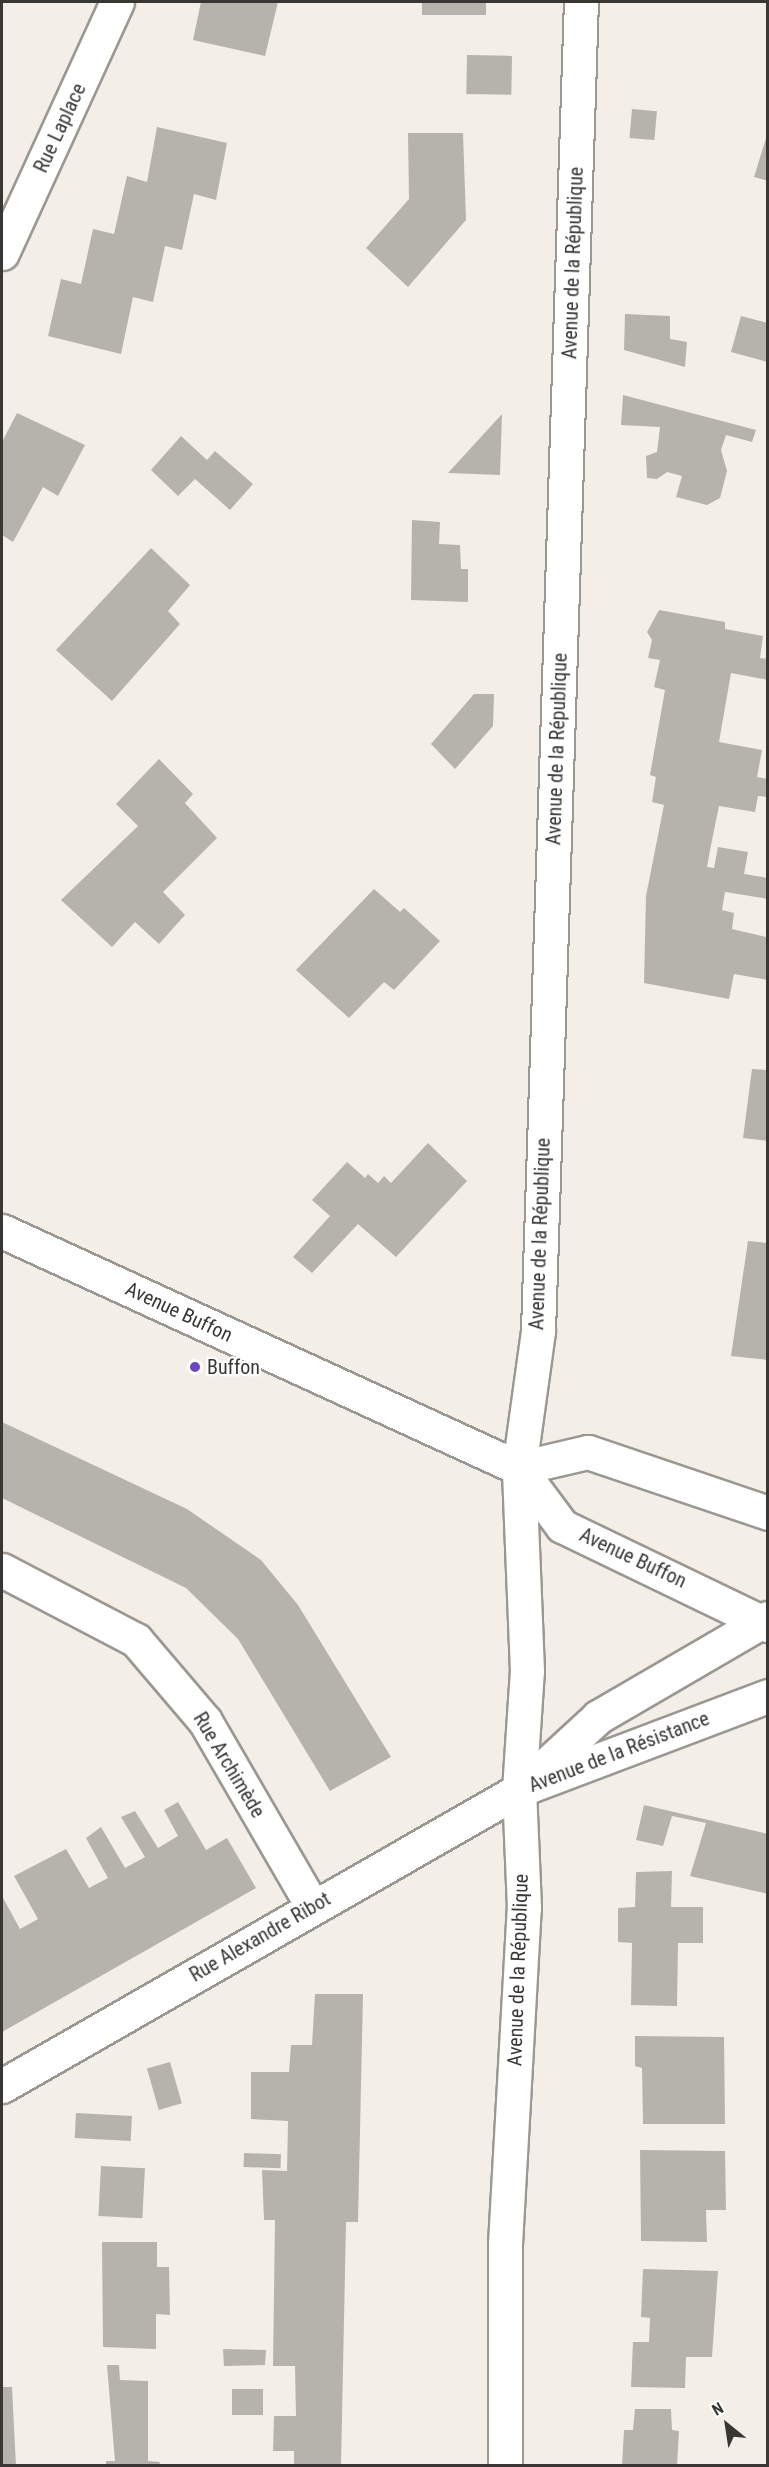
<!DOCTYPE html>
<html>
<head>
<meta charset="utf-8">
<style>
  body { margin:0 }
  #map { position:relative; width:769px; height:2467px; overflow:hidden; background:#f3efe8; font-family:"Roboto Condensed",sans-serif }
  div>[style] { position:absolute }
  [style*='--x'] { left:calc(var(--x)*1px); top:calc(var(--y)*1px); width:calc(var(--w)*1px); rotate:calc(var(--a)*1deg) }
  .building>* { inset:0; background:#b6b3ac; transform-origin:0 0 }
  .roads { filter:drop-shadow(2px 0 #9b9791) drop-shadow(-2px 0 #9b9791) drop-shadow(0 2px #9b9791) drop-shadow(0 -2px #9b9791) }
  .minor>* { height:33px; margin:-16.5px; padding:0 16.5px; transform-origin:16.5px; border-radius:16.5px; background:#fff }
  .major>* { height:33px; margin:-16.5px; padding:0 16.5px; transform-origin:16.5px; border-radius:16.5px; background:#fff }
  .dots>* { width:16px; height:16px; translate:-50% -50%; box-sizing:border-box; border:3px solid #fff; border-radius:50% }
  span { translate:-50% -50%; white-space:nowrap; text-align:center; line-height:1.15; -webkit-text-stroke:4.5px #fff; paint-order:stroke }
  .street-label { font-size:20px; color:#383734 }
  .poi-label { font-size:20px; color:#383734 }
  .left { translate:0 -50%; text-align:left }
  .frame { position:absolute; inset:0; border:3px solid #383734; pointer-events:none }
  .north { position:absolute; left:697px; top:2395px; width:60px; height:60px; -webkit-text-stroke:4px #fff; paint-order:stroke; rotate:330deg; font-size:16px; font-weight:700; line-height:24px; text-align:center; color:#383734 }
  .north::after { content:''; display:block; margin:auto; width:21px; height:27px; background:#383734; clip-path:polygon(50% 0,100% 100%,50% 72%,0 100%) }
</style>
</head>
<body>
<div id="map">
  <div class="building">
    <div style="clip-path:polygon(201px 2px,278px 2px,265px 56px,193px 40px)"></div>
    <div style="left:422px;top:2px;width:64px;height:13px"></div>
    <div style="left:467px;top:55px;width:45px;height:39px;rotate:1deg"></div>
    <div style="left:632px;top:109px;width:25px;height:29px;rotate:5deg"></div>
    <div style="clip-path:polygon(157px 127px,227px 143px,216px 200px,194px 194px,182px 250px,165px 246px,153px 302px,133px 297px,121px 354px,48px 336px,61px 279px,81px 284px,93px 229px,114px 234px,127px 176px,147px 182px)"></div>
    <div style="clip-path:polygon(408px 133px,463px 133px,466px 220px,408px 287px,366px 248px,409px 199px)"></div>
    <div style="clip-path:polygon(767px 135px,768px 135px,768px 181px,754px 177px)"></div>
    <div style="clip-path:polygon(625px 314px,670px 316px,670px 339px,687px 342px,685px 367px,624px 350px)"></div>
    <div style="clip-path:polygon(741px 316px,768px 323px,768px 362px,731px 352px)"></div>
    <div style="clip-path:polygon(623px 395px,756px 430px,752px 442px,726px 435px,721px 450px,727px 471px,720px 498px,707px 505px,676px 497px,682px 476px,667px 472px,657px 479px,647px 478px,646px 456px,657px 452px,660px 427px,621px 425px)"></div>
    <div style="clip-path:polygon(17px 413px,85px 445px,58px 496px,43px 487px,13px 542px,2px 535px,2px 442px)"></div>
    <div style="clip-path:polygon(502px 414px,500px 475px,448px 473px)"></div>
    <div style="clip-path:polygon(181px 436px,207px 460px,215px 451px,253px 484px,230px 510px,195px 479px,178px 496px,151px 470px)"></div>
    <div style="clip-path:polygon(412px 520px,440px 522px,439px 544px,460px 545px,461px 569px,468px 569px,468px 602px,411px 600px)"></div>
    <div style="clip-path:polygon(151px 548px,190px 585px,168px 611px,180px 624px,112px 701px,56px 650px)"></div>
    <div style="clip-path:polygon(659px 610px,725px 622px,725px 629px,763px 636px,760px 658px,768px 659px,768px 680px,731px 673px,719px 742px,762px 750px,757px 777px,768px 779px,768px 797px,758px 796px,755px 812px,719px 806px,711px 845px,707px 867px,714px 868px,718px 847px,748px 852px,744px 874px,768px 878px,768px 899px,725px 892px,722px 910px,734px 913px,732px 929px,766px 937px,768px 944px,768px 980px,734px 974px,729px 999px,644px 983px,646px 896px,664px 805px,652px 802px,656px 777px,650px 775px,665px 690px,654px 687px,660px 660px,648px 658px,652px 640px,647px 632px)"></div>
    <div style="clip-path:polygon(474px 694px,494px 694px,493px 726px,455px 769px,431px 744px)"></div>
    <div style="clip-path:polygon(159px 759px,193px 794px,185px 803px,217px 838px,163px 892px,185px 915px,159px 944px,135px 922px,112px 947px,61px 900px,138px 826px,116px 804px)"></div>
    <div style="clip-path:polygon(374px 889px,400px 912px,404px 908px,440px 941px,394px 990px,384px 982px,349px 1018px,296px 970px)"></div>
    <div style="clip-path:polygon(752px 1069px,768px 1070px,768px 1141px,743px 1138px)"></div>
    <div style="clip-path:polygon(428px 1143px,467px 1181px,396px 1257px,358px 1224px,312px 1273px,293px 1257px,330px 1216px,312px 1200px,347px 1162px,365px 1178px,368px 1174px,378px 1183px,384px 1176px,391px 1183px)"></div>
    <div style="clip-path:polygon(748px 1241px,768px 1243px,768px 1360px,731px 1356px)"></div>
    <div style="clip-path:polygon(2px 1422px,187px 1509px,261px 1560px,298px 1605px,391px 1757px,330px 1791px,238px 1639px,186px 1588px,2px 1498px)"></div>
    <div style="clip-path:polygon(178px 1802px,206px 1850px,227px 1838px,256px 1888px,2px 2032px,2px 1896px,20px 1929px,38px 1919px,14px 1876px,66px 1849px,89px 1888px,108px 1878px,86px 1838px,101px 1827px,125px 1868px,145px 1857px,121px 1817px,135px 1811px,158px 1848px,178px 1836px,164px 1810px)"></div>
    <div style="clip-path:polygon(644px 1805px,768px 1834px,768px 1894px,690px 1876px,706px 1823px,672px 1816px,663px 1846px,636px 1840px)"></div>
    <div style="clip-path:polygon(672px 1871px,671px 1907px,703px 1907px,703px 1943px,678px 1943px,677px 2006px,631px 2005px,632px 1943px,618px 1942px,618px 1908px,635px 1907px,636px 1872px)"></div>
    <div style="clip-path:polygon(315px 1994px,363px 1994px,358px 2222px,346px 2222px,341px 2466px,294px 2466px,294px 2451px,273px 2451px,274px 2416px,296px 2416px,295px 2366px,273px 2366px,275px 2220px,264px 2220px,262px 2170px,287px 2171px,288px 2121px,251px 2119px,251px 2072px,289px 2072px,291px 2045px,312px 2045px)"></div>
    <div style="clip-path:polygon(635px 2036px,724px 2037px,725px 2124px,643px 2124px,642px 2068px,635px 2066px)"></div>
    <div style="left:170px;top:2062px;width:43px;height:24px;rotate:74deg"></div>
    <div style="left:76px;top:2113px;width:56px;height:25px;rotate:3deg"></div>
    <div style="clip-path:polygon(640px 2150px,725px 2151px,726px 2210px,706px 2210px,707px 2242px,641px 2241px)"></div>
    <div style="left:244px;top:2153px;width:37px;height:14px;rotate:2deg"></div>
    <div style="left:101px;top:2166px;width:44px;height:50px;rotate:3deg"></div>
    <div style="clip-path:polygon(102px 2242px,157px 2242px,157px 2267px,169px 2267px,170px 2315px,156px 2314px,156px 2349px,103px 2347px)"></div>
    <div style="clip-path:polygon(643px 2269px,718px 2271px,712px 2357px,686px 2357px,685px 2388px,631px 2387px,633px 2342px,649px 2342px,650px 2318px,641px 2317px)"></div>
    <div style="clip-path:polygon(223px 2349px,266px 2350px,265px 2365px,224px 2366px)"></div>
    <div style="clip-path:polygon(107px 2365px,119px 2365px,120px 2380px,148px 2381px,148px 2461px,160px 2462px,159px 2466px,106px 2466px,106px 2461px,115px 2461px)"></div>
    <div style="clip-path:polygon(2px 2387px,12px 2387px,16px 2466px,2px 2466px)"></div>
    <div style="left:232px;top:2389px;width:31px;height:26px"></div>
    <div style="clip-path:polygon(635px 2409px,671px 2409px,672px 2430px,679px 2431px,677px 2466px,622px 2466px,624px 2430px,633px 2430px)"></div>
  </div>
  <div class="roads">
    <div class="minor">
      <div style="--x:2;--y:253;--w:276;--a:-65.4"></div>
      <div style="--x:2;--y:1231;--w:569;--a:24.63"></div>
      <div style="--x:519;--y:1468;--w:72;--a:53.4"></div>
      <div style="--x:562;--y:1526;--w:229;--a:25.7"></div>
      <div style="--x:519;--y:1468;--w:71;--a:-13.1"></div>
      <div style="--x:588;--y:1452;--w:190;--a:18.7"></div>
      <div style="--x:2;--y:1570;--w:151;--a:27.6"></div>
      <div style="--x:136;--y:1640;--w:106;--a:49.6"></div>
      <div style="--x:205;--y:1721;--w:215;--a:59.9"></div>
      <div style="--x:505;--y:2466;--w:222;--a:-90"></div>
      <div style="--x:505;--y:2244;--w:337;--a:-86.8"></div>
      <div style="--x:524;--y:1908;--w:118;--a:-92.4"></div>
      <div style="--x:519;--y:1790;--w:119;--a:-86.2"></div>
      <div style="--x:527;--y:1671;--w:203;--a:-92.3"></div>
      <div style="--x:519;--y:1468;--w:138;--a:-82.1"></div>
      <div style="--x:538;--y:1331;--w:1330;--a:-88.15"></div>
    </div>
    <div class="major">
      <div style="--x:532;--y:1778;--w:90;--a:-42.7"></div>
      <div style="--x:598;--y:1717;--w:197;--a:-30.2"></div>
      <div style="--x:2;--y:2086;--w:596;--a:-29.79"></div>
      <div style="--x:519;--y:1790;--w:266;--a:-20.7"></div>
    </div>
  </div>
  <div class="dots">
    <div style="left:195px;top:1367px;background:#6847c0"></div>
  </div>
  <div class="street-label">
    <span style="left:60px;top:128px;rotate:-65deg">Rue Laplace</span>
    <span style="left:573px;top:263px;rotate:-88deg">Avenue de la République</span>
    <span style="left:557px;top:749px;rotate:-88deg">Avenue de la République</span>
    <span style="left:540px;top:1234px;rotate:-88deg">Avenue de la République</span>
    <span style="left:179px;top:1312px;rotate:25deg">Avenue Buffon</span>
    <span style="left:633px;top:1558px;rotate:25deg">Avenue Buffon</span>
    <span style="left:619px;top:1752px;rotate:-21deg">Avenue de la Résistance</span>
    <span style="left:229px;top:1765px;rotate:59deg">Rue Archimède</span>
    <span style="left:260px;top:1937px;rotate:-30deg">Rue Alexandre Ribot</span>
    <span style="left:518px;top:1970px;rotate:-88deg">Avenue de la République</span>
  </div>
  <div class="poi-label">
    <span class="left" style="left:207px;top:1367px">Buffon</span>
  </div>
  <div class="frame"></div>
  <div class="north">N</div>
</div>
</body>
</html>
